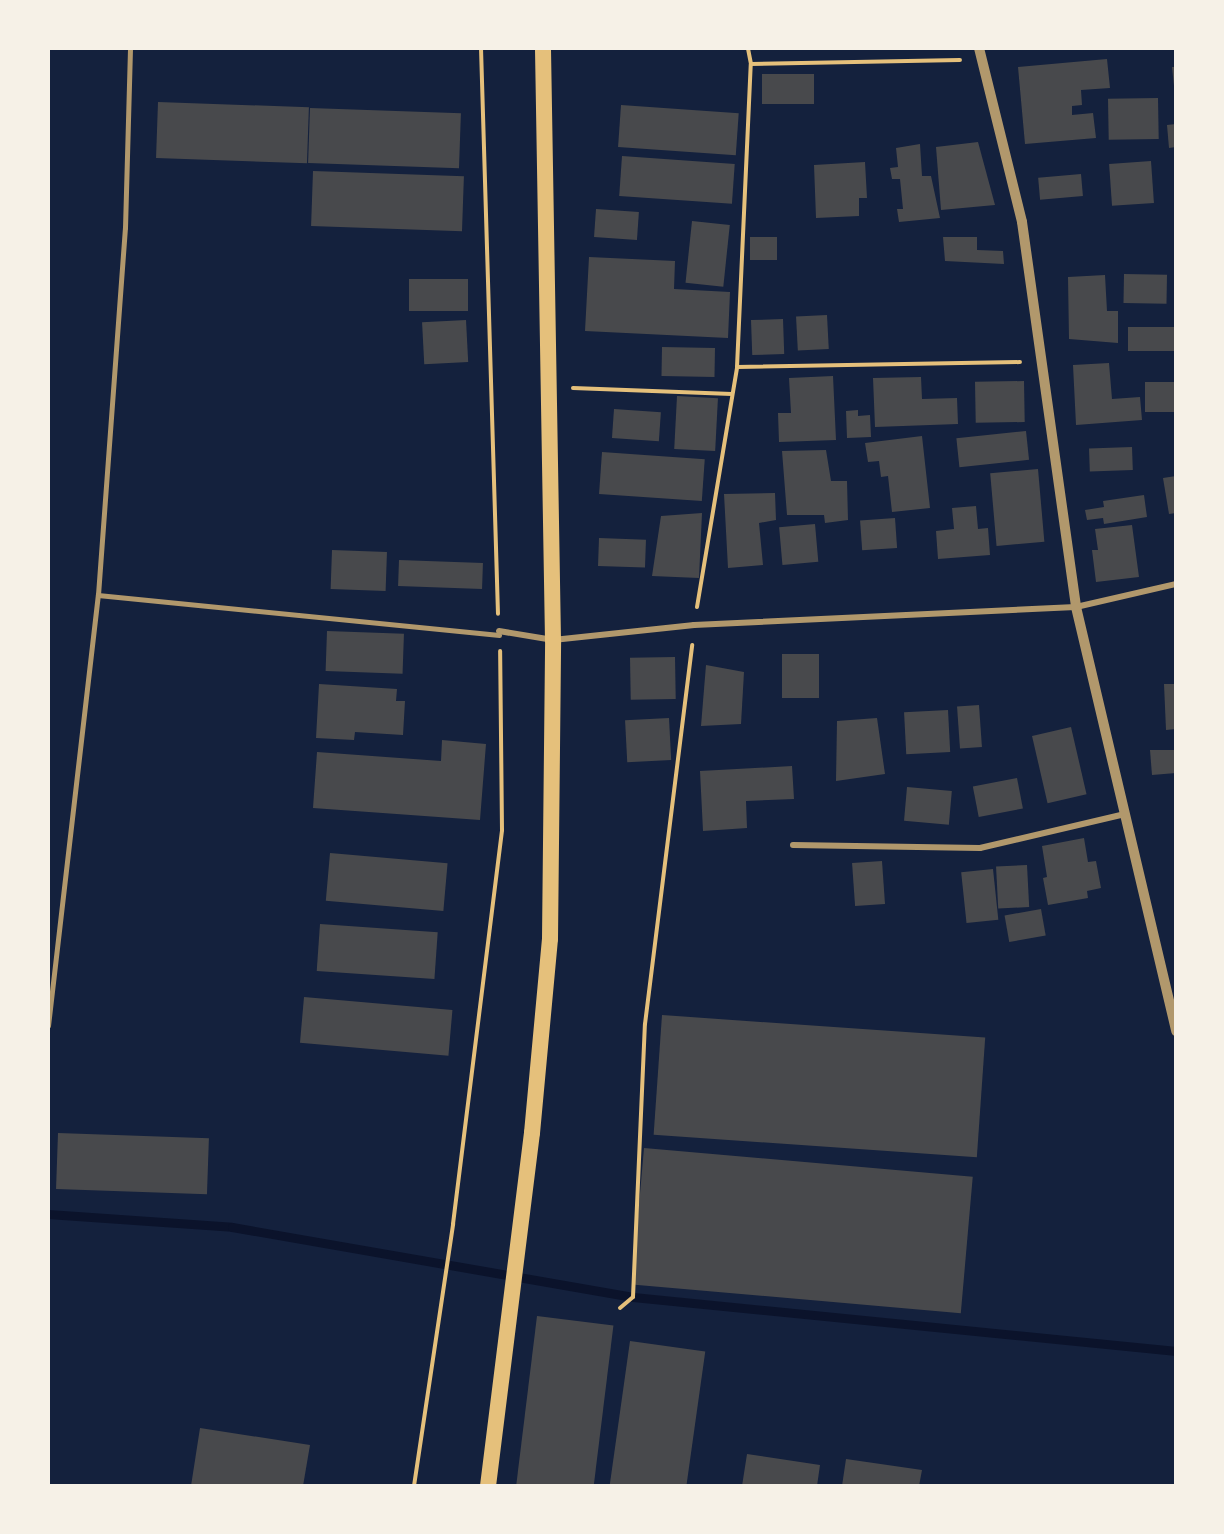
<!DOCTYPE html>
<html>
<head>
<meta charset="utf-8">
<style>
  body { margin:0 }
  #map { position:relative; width:1224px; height:1534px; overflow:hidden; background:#14213d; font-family:"DejaVu Sans",sans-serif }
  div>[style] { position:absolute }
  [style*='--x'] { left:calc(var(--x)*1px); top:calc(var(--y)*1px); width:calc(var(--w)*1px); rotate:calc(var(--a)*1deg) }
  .stream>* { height:9px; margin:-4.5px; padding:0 4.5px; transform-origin:4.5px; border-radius:4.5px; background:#0b132b }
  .building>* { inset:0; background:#48494c; transform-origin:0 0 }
  .path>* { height:4px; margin:-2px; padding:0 2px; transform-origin:2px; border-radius:2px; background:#e5c07b }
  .service>* { height:4.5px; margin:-2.25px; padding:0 2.25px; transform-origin:2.25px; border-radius:2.25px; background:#b1986c }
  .minor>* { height:6px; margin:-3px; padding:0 3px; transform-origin:3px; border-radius:3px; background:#b1986c }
  .tertiary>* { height:10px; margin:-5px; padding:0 5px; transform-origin:5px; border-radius:5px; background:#b1986c }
  .trunk>* { height:16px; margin:-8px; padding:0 8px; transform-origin:8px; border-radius:8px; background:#e5c07b }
  span { translate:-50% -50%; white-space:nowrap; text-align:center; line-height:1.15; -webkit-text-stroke:6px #f6f1e7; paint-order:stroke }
  .frame { position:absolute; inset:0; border:50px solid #f6f1e7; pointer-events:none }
</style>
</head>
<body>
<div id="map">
  <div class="stream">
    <div style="--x:48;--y:1214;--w:184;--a:4"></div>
    <div style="--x:232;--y:1227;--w:407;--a:9.9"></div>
    <div style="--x:633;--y:1297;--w:546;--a:5.68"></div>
  </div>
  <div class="building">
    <div style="clip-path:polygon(1107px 59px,1110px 88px,1081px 90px,1082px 105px,1072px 106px,1072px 115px,1093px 113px,1096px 138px,1025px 144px,1018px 67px)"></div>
    <div style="clip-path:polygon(1172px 67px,1176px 67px,1176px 86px,1174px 86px)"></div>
    <div style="left:814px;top:74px;width:30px;height:52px;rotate:90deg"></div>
    <div style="left:1158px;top:98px;width:41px;height:50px;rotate:89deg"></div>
    <div style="left:158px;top:102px;width:151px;height:56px;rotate:2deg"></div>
    <div style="left:621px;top:105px;width:118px;height:42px;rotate:4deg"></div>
    <div style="left:310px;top:108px;width:151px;height:55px;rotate:2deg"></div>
    <div style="clip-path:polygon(1176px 124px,1176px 147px,1169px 148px,1167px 125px)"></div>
    <div style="clip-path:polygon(978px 142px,995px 205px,941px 210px,936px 147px)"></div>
    <div style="clip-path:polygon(920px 144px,922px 176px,931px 176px,940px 218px,899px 222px,897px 209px,903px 209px,900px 179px,892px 179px,890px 168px,898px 167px,896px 148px)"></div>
    <div style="left:622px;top:156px;width:113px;height:40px;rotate:4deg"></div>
    <div style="left:1151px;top:161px;width:42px;height:42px;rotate:86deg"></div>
    <div style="clip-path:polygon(865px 162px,867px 198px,859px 198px,859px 216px,816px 218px,814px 165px)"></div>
    <div style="left:313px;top:171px;width:151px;height:55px;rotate:2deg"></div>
    <div style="left:1081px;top:174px;width:22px;height:43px;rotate:85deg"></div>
    <div style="left:596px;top:209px;width:43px;height:28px;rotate:4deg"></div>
    <div style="left:692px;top:221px;width:38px;height:62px;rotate:6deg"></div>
    <div style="left:777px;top:237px;width:23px;height:27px;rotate:90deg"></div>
    <div style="clip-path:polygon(943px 237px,977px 237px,977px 250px,1003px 251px,1004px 264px,945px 261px)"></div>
    <div style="clip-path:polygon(589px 257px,675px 261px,674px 289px,730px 292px,728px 338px,585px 331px)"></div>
    <div style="left:1124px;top:274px;width:43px;height:29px;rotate:1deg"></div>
    <div style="clip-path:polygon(1105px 275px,1107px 311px,1118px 311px,1118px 343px,1069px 339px,1068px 277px)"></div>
    <div style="left:468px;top:279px;width:32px;height:59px;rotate:90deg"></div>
    <div style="left:827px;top:315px;width:34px;height:31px;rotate:87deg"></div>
    <div style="left:783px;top:319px;width:35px;height:32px;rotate:88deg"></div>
    <div style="left:466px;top:320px;width:42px;height:44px;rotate:87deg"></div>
    <div style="left:1176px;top:327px;width:24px;height:48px;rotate:90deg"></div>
    <div style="left:662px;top:347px;width:53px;height:29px;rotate:1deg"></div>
    <div style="clip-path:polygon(1109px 363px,1112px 399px,1140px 397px,1142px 420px,1076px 425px,1073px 365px)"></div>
    <div style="clip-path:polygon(833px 376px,836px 440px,779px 442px,778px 413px,791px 413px,789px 378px)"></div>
    <div style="clip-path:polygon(921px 377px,922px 399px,957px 398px,958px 424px,875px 427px,873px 378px)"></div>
    <div style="left:1024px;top:381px;width:41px;height:49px;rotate:89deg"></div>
    <div style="left:1176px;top:382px;width:30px;height:31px;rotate:90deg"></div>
    <div style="left:677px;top:396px;width:41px;height:53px;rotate:3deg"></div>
    <div style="left:614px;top:409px;width:47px;height:29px;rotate:4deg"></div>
    <div style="clip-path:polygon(858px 410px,858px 416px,870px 415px,871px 437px,847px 438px,846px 411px)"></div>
    <div style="left:1026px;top:431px;width:29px;height:70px;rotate:84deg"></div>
    <div style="clip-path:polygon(922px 436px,930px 508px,892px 512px,888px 476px,881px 477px,879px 461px,868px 462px,865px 443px)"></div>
    <div style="left:1132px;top:447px;width:23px;height:43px;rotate:88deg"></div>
    <div style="clip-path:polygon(826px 450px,831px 481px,847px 481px,848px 520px,825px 523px,824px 515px,787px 515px,782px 451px)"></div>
    <div style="left:602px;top:452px;width:103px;height:42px;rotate:4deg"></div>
    <div style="left:1038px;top:469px;width:73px;height:48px;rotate:85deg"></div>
    <div style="clip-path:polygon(1176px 476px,1176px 513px,1169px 514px,1163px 478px)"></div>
    <div style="clip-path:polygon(775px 493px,776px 520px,759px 523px,763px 565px,728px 568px,724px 494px)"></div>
    <div style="clip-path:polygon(1144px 495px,1147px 517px,1104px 524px,1103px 518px,1087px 520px,1085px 510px,1104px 507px,1103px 501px)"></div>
    <div style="clip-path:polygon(976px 506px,978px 529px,988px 528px,990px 555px,938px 559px,936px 531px,954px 529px,952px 508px)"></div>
    <div style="clip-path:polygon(702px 513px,699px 578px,652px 576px,661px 516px)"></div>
    <div style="left:895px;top:518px;width:30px;height:35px;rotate:86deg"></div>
    <div style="left:815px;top:524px;width:38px;height:36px;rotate:85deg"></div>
    <div style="clip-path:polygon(1132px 525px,1139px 577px,1096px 582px,1092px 550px,1098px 550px,1095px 529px)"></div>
    <div style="left:599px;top:538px;width:47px;height:28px;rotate:2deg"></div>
    <div style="left:332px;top:550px;width:55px;height:39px;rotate:2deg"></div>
    <div style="left:399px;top:560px;width:84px;height:26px;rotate:2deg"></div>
    <div style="left:327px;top:631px;width:77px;height:40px;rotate:2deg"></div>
    <div style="left:782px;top:654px;width:37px;height:44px"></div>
    <div style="left:675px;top:657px;width:42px;height:45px;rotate:89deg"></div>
    <div style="clip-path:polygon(706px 665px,744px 672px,741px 724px,701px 726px)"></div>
    <div style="clip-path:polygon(319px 684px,397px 689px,396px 701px,405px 701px,403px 735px,355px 732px,354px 740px,316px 738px)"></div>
    <div style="clip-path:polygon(1164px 684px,1176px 684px,1176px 729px,1166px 730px)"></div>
    <div style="left:979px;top:705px;width:42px;height:22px;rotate:86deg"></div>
    <div style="left:948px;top:710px;width:42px;height:44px;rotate:87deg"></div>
    <div style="left:669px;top:718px;width:42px;height:44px;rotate:87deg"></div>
    <div style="clip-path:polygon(877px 718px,885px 774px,836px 781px,837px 721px)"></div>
    <div style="left:1071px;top:727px;width:69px;height:40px;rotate:77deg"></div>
    <div style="clip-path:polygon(442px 740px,486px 744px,480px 820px,313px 808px,317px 752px,441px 761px)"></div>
    <div style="clip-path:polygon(1150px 750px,1176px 750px,1176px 773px,1152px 775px)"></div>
    <div style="clip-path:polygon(792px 766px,794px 799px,746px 801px,747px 828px,703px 831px,700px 771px)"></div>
    <div style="left:1017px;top:778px;width:31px;height:45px;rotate:79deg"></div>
    <div style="left:907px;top:787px;width:45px;height:34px;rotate:5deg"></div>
    <div style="clip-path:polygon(1084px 838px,1088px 862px,1096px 861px,1101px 888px,1087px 891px,1088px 898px,1048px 905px,1043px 878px,1047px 877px,1042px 846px)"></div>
    <div style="left:330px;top:853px;width:118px;height:48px;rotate:5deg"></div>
    <div style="left:882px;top:861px;width:43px;height:30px;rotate:86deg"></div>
    <div style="left:1027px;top:865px;width:42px;height:31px;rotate:87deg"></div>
    <div style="left:993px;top:869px;width:51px;height:32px;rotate:84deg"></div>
    <div style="left:1041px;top:909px;width:27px;height:37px;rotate:80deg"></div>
    <div style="left:320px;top:924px;width:118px;height:47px;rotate:4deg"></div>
    <div style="left:304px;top:997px;width:149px;height:46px;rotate:5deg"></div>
    <div style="left:662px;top:1015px;width:324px;height:120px;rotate:4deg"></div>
    <div style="left:58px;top:1133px;width:151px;height:56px;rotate:2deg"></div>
    <div style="left:644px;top:1148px;width:330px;height:137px;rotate:5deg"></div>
    <div style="left:537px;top:1316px;width:77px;height:172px;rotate:7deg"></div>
    <div style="left:630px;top:1341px;width:76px;height:146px;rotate:8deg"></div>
    <div style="clip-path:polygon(200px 1428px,310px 1445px,303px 1486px,191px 1486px)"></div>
    <div style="clip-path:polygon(747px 1454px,820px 1465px,817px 1486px,742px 1486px)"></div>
    <div style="clip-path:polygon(846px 1459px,922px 1470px,919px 1486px,842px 1486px)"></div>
  </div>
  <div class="path">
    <div style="--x:481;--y:48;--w:566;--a:88.28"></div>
    <div style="--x:751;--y:64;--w:209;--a:-1.1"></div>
    <div style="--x:737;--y:367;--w:283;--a:-1"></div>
    <div style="--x:573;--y:388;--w:159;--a:2.2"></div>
    <div style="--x:697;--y:607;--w:243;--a:-80.5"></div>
    <div style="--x:737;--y:367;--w:303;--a:-87.4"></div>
    <div style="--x:751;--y:64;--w:16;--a:-101"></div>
    <div style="--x:620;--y:1308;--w:17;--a:-40"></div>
    <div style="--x:633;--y:1297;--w:273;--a:-87.5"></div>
    <div style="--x:645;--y:1024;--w:382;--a:-82.9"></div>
    <div style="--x:414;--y:1486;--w:265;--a:-81.5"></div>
    <div style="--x:453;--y:1224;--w:397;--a:-82.9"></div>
    <div style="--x:502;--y:830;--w:179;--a:-90.6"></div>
  </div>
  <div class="service">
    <div style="--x:98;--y:595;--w:368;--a:-85.8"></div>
    <div style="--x:125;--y:228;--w:180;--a:-88.4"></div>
    <div style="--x:48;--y:1026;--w:434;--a:-83.4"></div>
    <div style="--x:98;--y:595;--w:403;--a:5.7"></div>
  </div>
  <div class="minor">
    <div style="--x:499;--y:631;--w:55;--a:9.5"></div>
    <div style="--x:553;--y:640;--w:142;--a:-6.1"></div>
    <div style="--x:694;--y:625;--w:382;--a:-2.7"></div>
    <div style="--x:1076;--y:607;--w:103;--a:-13"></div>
    <div style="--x:793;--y:845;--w:187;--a:0.9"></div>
    <div style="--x:980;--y:848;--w:149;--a:-13.2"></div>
  </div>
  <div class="tertiary">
    <div style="--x:979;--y:48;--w:179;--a:76.1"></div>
    <div style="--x:1022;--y:222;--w:389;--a:82"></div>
    <div style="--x:1076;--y:607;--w:436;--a:76.7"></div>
  </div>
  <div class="trunk">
    <div style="--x:488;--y:1486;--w:356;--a:-82.9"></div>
    <div style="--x:532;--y:1133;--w:195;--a:-84.7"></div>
    <div style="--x:550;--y:939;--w:299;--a:-89.4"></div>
    <div style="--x:553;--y:640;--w:592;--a:-90.97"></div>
  </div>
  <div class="frame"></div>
</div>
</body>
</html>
